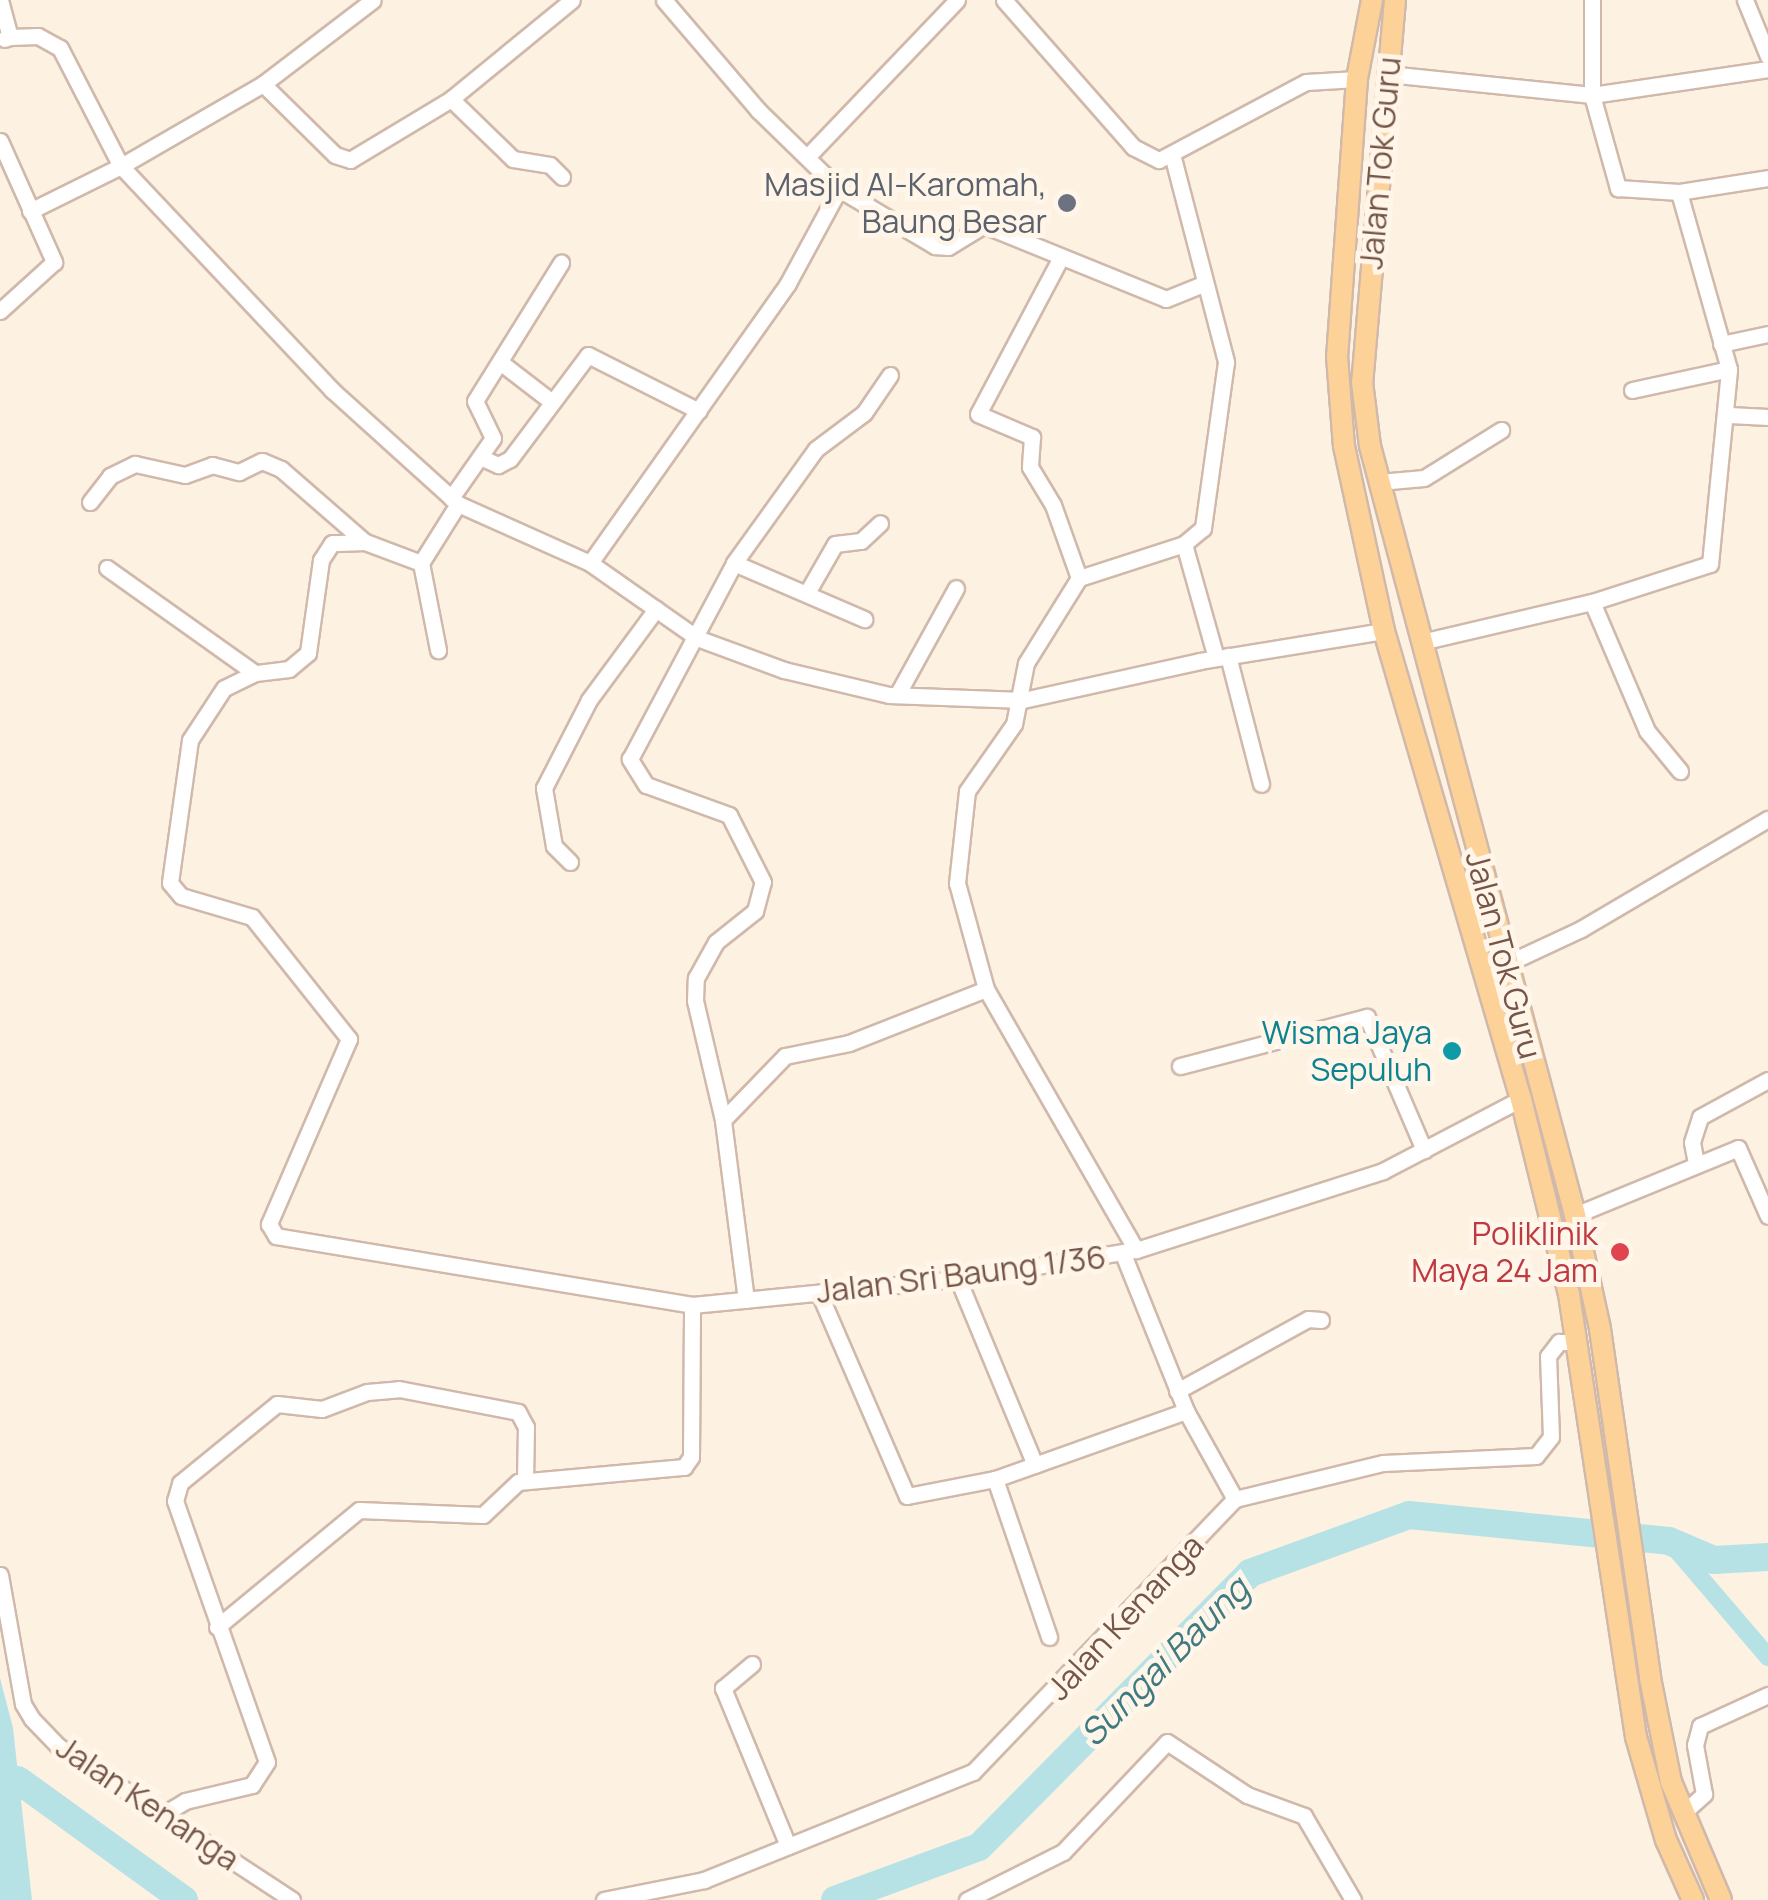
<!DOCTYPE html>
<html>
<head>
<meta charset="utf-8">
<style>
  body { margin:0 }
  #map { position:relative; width:1768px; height:1900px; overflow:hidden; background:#fdf1e2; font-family:Manrope,sans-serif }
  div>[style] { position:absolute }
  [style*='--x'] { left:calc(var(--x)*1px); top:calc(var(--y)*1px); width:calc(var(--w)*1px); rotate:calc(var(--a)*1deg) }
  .water>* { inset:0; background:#b6e2e6 }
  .canal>* { height:18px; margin:-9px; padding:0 9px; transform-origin:9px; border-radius:9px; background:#b6e2e6 }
  .river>* { height:28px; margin:-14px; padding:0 14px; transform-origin:14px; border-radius:14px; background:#b6e2e6 }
  .roads { filter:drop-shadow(2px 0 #d0b9ab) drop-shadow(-2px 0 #d0b9ab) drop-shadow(0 2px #d0b9ab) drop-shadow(0 -2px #d0b9ab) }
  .minor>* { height:15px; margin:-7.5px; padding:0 7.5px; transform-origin:7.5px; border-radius:7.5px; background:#fff }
  .major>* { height:20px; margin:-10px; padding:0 10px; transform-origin:10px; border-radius:10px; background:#fdd298 }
  .dots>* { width:28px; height:28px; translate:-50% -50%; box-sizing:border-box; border:5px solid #fff5e8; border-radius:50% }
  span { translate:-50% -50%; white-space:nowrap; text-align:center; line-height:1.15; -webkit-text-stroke:10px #fff5e8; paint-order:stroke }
  .street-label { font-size:32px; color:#745548 }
  .worship-label { font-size:32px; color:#5b616d }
  .right { translate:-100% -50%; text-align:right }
  .culture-label { font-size:32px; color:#0d838f }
  .health-label { font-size:32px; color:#be3a42 }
  .water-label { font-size:35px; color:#3f7a81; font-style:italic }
</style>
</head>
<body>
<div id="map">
  <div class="water">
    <div style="clip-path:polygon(0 1678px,13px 1728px,32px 1900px,0 1900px)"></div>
  </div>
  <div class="canal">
    <div style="--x:1669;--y:1541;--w:153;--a:49.5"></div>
  </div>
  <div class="river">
    <div style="--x:18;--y:1780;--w:205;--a:35.9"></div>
    <div style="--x:835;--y:1900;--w:153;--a:-20.2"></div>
    <div style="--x:979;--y:1847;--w:385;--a:-45.3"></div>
    <div style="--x:1250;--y:1573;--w:169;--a:-20"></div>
    <div style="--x:1409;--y:1515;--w:261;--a:5.7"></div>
    <div style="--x:1669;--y:1541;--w:49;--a:22.9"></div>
    <div style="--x:1714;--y:1560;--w:54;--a:-3.2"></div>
  </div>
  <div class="roads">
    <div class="minor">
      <div style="--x:0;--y:0;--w:38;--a:75"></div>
      <div style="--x:10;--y:37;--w:6;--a:162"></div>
      <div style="--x:664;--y:0;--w:145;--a:49.5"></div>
      <div style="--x:758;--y:110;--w:113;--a:44.3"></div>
      <div style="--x:839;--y:189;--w:112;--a:30.7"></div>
      <div style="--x:935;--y:246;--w:13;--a:4"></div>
      <div style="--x:948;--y:247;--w:42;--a:-31.4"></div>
      <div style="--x:984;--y:225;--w:196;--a:22.1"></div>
      <div style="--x:1166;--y:299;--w:40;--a:-22"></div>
      <div style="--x:1004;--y:0;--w:196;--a:48.7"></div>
      <div style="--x:1133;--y:147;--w:29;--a:27"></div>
      <div style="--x:1159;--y:160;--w:166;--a:-28"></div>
      <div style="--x:1306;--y:82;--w:51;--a:-3.4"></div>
      <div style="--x:1592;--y:0;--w:95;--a:90"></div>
      <div style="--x:1592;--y:95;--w:97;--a:74.4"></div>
      <div style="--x:1618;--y:188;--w:61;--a:3.8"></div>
      <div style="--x:1745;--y:0;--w:61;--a:67.7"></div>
      <div style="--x:10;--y:37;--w:28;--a:-2"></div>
      <div style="--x:38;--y:36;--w:25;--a:29"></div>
      <div style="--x:60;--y:48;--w:133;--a:62.7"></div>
      <div style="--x:121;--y:166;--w:164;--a:-30"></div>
      <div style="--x:263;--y:84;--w:101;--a:44.6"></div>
      <div style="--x:335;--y:155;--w:16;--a:18"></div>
      <div style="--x:350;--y:160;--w:118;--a:-31.1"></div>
      <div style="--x:451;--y:99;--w:156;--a:-39.3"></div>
      <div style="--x:1388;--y:74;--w:205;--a:5.9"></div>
      <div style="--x:1592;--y:95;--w:178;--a:-8.4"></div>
      <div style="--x:263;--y:84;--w:138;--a:-37.4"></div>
      <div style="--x:451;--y:99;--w:86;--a:44.1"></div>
      <div style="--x:513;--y:159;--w:37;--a:9"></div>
      <div style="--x:550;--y:165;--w:17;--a:45"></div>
      <div style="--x:0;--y:141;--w:133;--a:65.9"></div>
      <div style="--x:54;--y:262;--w:73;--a:137.8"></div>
      <div style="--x:807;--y:157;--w:217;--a:-46.3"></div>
      <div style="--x:1173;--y:158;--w:211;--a:75.4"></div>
      <div style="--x:1226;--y:362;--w:168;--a:97.9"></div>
      <div style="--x:1203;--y:528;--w:25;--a:140"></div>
      <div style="--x:1184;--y:544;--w:118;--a:74.3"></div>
      <div style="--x:30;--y:211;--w:102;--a:-26.3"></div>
      <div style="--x:121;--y:166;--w:308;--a:46.7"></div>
      <div style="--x:332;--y:390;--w:170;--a:42.1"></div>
      <div style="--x:458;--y:504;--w:145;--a:24.1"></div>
      <div style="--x:590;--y:563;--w:131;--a:35"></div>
      <div style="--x:697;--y:638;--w:93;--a:20.2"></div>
      <div style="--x:784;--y:670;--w:108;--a:13.4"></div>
      <div style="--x:889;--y:695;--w:134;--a:2.1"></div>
      <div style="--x:1023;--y:700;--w:181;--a:-12.4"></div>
      <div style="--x:1200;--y:661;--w:186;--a:-9.3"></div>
      <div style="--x:1060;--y:259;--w:175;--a:117.9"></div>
      <div style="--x:978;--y:414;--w:59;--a:23.1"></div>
      <div style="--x:1032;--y:437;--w:30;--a:94"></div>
      <div style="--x:1030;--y:467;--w:44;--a:58.8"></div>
      <div style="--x:1053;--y:505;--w:77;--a:70.4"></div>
      <div style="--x:1079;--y:578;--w:100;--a:121.9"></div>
      <div style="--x:1026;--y:663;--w:62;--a:101.1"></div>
      <div style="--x:1014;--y:724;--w:82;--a:125"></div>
      <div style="--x:967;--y:791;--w:93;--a:96.2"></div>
      <div style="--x:957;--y:883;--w:110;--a:74.7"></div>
      <div style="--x:986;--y:989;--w:301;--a:60.1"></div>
      <div style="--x:1721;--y:344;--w:48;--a:-12"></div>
      <div style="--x:500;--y:362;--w:66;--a:37.6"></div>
      <div style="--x:1632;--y:390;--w:99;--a:-12.2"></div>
      <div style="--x:1729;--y:415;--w:39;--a:3"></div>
      <div style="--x:480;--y:457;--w:20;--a:24"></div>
      <div style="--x:498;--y:465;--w:13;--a:-27"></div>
      <div style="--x:510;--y:459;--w:130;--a:-53.1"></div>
      <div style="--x:588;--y:355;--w:124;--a:26.8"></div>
      <div style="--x:1379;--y:482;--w:45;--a:-5.1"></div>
      <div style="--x:1424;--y:478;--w:91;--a:-31.9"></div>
      <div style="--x:451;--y:498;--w:73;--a:-55"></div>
      <div style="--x:493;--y:438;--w:41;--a:-115.9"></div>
      <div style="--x:475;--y:401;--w:163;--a:-58.1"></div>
      <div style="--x:90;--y:502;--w:33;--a:-52"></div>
      <div style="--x:110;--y:476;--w:28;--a:-26"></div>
      <div style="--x:135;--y:464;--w:51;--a:12.4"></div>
      <div style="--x:185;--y:475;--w:29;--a:-20"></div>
      <div style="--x:212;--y:465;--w:28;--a:15"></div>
      <div style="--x:239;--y:472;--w:25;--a:-26"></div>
      <div style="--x:262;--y:461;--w:21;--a:23"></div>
      <div style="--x:281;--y:469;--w:111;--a:41"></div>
      <div style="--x:458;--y:504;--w:70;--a:122.1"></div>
      <div style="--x:421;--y:563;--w:60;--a:-159.4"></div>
      <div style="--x:365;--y:542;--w:33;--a:178"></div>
      <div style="--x:332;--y:543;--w:20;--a:123"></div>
      <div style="--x:321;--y:560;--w:94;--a:98"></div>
      <div style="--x:308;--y:653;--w:25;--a:140"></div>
      <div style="--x:289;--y:669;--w:34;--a:173"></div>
      <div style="--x:255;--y:673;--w:34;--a:154"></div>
      <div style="--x:224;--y:688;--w:62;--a:123.2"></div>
      <div style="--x:190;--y:740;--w:144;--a:98"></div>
      <div style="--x:170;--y:883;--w:17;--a:50"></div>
      <div style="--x:181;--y:896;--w:74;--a:16.5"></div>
      <div style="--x:252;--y:917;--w:156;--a:51.5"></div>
      <div style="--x:349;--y:1039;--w:202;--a:113.4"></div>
      <div style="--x:269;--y:1224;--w:14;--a:60"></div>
      <div style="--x:276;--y:1236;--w:422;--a:9.4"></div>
      <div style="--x:692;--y:1305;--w:267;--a:-5.6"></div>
      <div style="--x:958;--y:1279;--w:180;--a:-9.3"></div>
      <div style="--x:1136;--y:1250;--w:259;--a:-17.7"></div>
      <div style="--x:1383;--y:1171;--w:156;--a:-27.6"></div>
      <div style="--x:421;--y:563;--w:89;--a:78.9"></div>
      <div style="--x:590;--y:563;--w:343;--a:-54.7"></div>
      <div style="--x:788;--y:283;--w:107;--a:-61.5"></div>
      <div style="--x:734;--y:563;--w:142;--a:23.3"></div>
      <div style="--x:107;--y:568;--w:181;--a:35.4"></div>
      <div style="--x:1079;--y:578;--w:110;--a:-17.9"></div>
      <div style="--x:808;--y:591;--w:54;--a:-60.1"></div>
      <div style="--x:835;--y:544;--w:26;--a:-7"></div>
      <div style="--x:861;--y:541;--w:26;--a:-43"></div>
      <div style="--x:1592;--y:602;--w:140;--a:66.9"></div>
      <div style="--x:1647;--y:731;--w:52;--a:50.5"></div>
      <div style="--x:1421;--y:642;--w:176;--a:-13.2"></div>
      <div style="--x:1592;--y:602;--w:124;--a:-17.9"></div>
      <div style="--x:1710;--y:564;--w:196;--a:-84.4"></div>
      <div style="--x:1729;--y:369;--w:184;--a:-105.8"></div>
      <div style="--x:1679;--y:192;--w:90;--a:-8.9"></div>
      <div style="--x:1228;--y:656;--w:132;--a:75.5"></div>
      <div style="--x:897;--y:695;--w:122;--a:-61.1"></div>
      <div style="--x:570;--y:862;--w:23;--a:-135"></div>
      <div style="--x:554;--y:846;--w:59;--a:-99.8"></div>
      <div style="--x:544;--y:788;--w:99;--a:-62.9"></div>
      <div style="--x:589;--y:700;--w:113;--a:-53.6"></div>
      <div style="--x:1506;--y:964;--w:83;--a:-25"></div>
      <div style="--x:1581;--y:929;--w:217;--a:-30.5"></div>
      <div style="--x:1180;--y:1066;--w:193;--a:-14.7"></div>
      <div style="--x:1367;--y:1017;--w:145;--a:66.8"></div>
      <div style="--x:723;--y:1120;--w:122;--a:-103.2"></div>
      <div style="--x:695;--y:1001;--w:23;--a:-88"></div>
      <div style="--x:696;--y:978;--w:41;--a:-60.9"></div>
      <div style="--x:716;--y:942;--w:50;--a:-38.5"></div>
      <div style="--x:755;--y:911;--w:30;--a:-75"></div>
      <div style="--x:763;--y:882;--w:75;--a:-116.9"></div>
      <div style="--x:729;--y:815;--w:88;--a:-160.1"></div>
      <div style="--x:646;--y:785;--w:31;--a:-122"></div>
      <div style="--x:630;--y:759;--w:222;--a:-62"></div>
      <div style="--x:734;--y:563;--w:140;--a:-54.3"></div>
      <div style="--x:816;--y:449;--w:60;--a:-36.9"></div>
      <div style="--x:864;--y:413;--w:46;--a:-55.6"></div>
      <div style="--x:1696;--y:1163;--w:21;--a:-101"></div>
      <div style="--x:1692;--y:1142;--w:26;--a:-72"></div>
      <div style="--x:1700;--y:1117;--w:77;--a:-28.6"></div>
      <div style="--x:1575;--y:1215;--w:176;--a:-22.3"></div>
      <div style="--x:1738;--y:1148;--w:74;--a:66.2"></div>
      <div style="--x:1123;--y:1254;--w:169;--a:68.1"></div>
      <div style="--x:1186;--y:1411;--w:101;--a:60.9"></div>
      <div style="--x:958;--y:1279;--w:201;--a:67.5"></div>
      <div style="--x:819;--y:1293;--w:221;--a:66.6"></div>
      <div style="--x:907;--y:1496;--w:90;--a:-10.9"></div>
      <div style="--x:995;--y:1479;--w:203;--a:-19.6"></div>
      <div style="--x:746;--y:1300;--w:181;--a:-97.3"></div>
      <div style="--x:723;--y:1120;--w:89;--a:-45.9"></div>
      <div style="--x:785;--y:1056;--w:65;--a:-11.5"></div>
      <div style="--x:849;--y:1043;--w:147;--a:-21.5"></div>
      <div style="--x:1177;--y:1391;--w:149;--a:-28.8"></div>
      <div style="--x:1308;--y:1319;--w:13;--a:4"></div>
      <div style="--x:995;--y:1479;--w:167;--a:71.1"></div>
      <div style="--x:0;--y:1575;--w:131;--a:79.9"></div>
      <div style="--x:23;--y:1704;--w:17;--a:59"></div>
      <div style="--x:32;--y:1719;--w:37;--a:46"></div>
      <div style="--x:58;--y:1746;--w:280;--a:33.3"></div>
      <div style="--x:217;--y:1627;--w:184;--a:-39.5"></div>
      <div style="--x:359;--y:1510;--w:124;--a:2.3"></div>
      <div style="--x:483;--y:1515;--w:48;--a:-43.3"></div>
      <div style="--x:518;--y:1482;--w:167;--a:-5.2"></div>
      <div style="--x:684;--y:1467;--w:12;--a:-55"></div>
      <div style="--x:691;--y:1457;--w:152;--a:-89.6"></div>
      <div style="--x:752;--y:1664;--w:38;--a:140"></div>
      <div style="--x:723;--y:1688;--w:171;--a:67.6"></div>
      <div style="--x:1682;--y:1814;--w:30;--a:-42"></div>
      <div style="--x:1704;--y:1794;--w:50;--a:-100.4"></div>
      <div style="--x:1695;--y:1745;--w:20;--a:-75"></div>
      <div style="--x:1700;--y:1726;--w:75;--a:-24.5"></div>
      <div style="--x:162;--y:1815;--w:27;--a:-31"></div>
      <div style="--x:185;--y:1801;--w:69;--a:-13.4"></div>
      <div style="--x:252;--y:1785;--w:27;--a:-57"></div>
      <div style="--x:267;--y:1762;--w:277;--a:-109.4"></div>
      <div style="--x:175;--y:1501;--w:19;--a:-74"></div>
      <div style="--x:180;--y:1483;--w:125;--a:-39.2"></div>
      <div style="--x:277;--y:1404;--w:45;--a:6.3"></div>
      <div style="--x:322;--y:1409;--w:48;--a:-20.7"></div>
      <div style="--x:367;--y:1392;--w:32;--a:-5"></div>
      <div style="--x:399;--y:1389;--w:121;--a:10.9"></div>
      <div style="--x:518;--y:1412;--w:17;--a:62"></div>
      <div style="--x:526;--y:1427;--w:53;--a:91.1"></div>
      <div style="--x:604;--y:1900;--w:102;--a:-11.3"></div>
      <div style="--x:704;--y:1880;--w:290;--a:-21.9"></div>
      <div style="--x:973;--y:1772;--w:378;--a:-46.2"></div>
      <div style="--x:1235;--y:1499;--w:152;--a:-13.7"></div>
      <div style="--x:1383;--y:1463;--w:153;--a:-2.6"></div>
      <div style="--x:1536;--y:1456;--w:24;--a:-52"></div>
      <div style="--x:1551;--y:1437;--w:81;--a:-92.1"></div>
      <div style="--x:1548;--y:1356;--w:18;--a:-52"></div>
      <div style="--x:1559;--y:1342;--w:18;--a:0"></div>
      <div style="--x:967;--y:1900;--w:107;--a:-26.6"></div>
      <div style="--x:1063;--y:1852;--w:151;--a:-46.6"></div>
      <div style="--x:1167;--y:1742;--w:96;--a:33.5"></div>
      <div style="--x:1247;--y:1795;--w:61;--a:20.2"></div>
      <div style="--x:1304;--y:1816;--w:97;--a:59.7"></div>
    </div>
    <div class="major">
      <div style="--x:1372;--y:0;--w:80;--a:100.8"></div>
      <div style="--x:1357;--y:79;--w:278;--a:94.1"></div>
      <div style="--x:1337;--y:356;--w:90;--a:85.6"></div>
      <div style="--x:1344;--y:446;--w:189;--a:77.8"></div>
      <div style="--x:1384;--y:631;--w:488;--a:73.7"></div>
      <div style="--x:1521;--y:1099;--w:201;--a:76.2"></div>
      <div style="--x:1569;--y:1294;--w:448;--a:81.4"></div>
      <div style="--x:1636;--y:1737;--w:107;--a:73.8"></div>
      <div style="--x:1666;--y:1840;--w:66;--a:65.8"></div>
      <div style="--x:1395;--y:0;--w:383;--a:94.9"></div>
      <div style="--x:1362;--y:382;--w:64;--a:82.9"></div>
      <div style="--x:1370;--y:446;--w:796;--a:75.07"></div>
      <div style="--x:1575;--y:1215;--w:117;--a:77.6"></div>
      <div style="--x:1600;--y:1329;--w:353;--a:81.8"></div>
      <div style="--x:1650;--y:1678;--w:106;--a:78.6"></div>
      <div style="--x:1671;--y:1782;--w:128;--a:67"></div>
    </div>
  </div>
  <div class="dots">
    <div style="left:1067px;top:203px;background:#6b7280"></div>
    <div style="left:1452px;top:1051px;background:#0f9aa8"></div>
    <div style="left:1620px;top:1252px;background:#e0444e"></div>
  </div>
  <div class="street-label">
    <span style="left:1380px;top:163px;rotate:-85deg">Jalan Tok Guru</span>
    <span style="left:1504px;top:955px;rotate:75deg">Jalan Tok Guru</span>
    <span style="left:961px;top:1274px;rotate:-7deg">Jalan Sri Baung 1/36</span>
    <span style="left:1125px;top:1617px;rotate:-47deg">Jalan Kenanga</span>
    <span style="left:148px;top:1803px;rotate:34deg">Jalan Kenanga</span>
  </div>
  <div class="worship-label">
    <span class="right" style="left:1047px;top:203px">Masjid Al-Karomah,<br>Baung Besar</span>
  </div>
  <div class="culture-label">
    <span class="right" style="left:1432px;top:1051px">Wisma Jaya<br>Sepuluh</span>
  </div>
  <div class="health-label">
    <span class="right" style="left:1598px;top:1252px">Poliklinik<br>Maya 24 Jam</span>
  </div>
  <div class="water-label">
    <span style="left:1164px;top:1661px;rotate:-45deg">Sungai Baung</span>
  </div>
</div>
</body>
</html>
